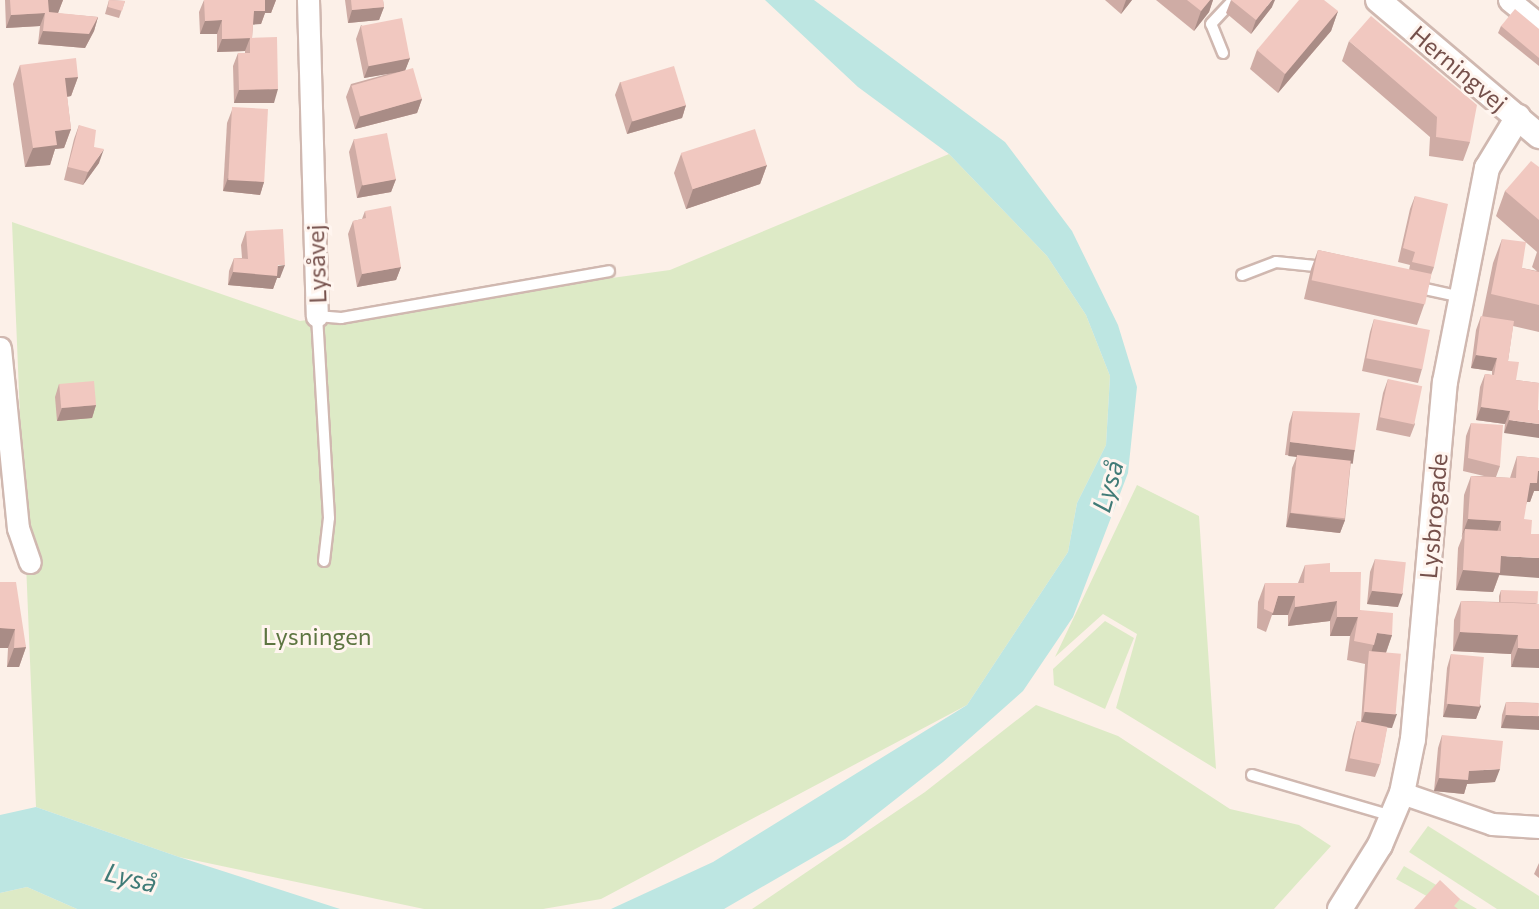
<!DOCTYPE html>
<html>
<head>
<meta charset="utf-8">
<style>
  body { margin:0 }
  #map { position:relative; width:1539px; height:909px; overflow:hidden; background:#fcf0e8; font-family:Commissioner,sans-serif }
  div>[style] { position:absolute }
  [style*='--x'] { left:calc(var(--x)*1px); top:calc(var(--y)*1px); width:calc(var(--w)*1px); rotate:calc(var(--a)*1deg) }
  .green>* { inset:0; background:#ddeac6 }
  .water>* { inset:0; background:#bde6e2 }
  .roads { filter:drop-shadow(2px 0 #d0b8b0) drop-shadow(-2px 0 #d0b8b0) drop-shadow(0 2px #d0b8b0) drop-shadow(0 -2px #d0b8b0) }
  .service>* { height:10px; margin:-5px; padding:0 5px; transform-origin:5px; border-radius:5px; background:#fff }
  .minor>* { height:21px; margin:-10.5px; padding:0 10.5px; transform-origin:10.5px; border-radius:10.5px; background:#fff }
  .tertiary>* { height:24px; margin:-12px; padding:0 12px; transform-origin:12px; border-radius:12px; background:#fff }
  .wall>* { inset:0; background:#cfaca5 }
  .shaded-wall>* { inset:0; background:#a98c86; transform-origin:0 0 }
  .building>* { inset:0; background:#f1c8c0; transform-origin:0 0 }
  span { translate:-50% -50%; white-space:nowrap; text-align:center; line-height:1.15; -webkit-text-stroke:6px #fff5ef; paint-order:stroke }
  .street-label { font-size:24px; color:#76514c }
  .park-label { font-size:24px; color:#5d7541 }
  .water-label { font-size:26px; color:#407b77; font-style:italic }
</style>
</head>
<body>
<div id="map">
  <div class="green">
    <div style="clip-path:polygon(949px 154px,1047px 256px,1086px 315px,1110px 376px,1106px 445px,1077px 503px,1068px 552px,967px 705px,601px 899px,543px 909px,424px 909px,179px 857px,36px 807px,12px 222px,300px 321px,670px 270px)"></div>
    <div style="clip-path:polygon(1137px 485px,1199px 516px,1216px 769px,1116px 708px,1137px 634px,1103px 614px,1055px 657px)"></div>
    <div style="clip-path:polygon(1105px 621px,1134px 638px,1105px 709px,1054px 685px,1053px 669px)"></div>
    <div style="clip-path:polygon(1036px 705px,1118px 736px,1230px 809px,1299px 825px,1331px 846px,1274px 909px,752px 909px,925px 792px)"></div>
    <div style="clip-path:polygon(1428px 826px,1539px 896px,1539px 909px,1497px 909px,1409px 852px)"></div>
    <div style="clip-path:polygon(1404px 866px,1477px 909px,1450px 909px,1396px 879px)"></div>
    <div style="clip-path:polygon(27px 887px,77px 909px,0 909px,0 893px)"></div>
  </div>
  <div class="water">
    <div style="clip-path:polygon(765px 0,814px 0,1005px 142px,1072px 231px,1118px 325px,1137px 387px,1128px 473px,1073px 617px,1023px 691px,943px 762px,845px 839px,724px 909px,611px 909px,713px 862px,967px 705px,1068px 552px,1077px 503px,1106px 445px,1110px 376px,1086px 315px,1047px 256px,949px 154px,858px 87px)"></div>
    <div style="clip-path:polygon(36px 807px,179px 857px,340px 909px,77px 909px,27px 887px,0 893px,0 815px)"></div>
  </div>
  <div class="roads">
    <div class="service">
      <div style="--x:1223;--y:53;--w:31;--a:-112"></div>
      <div style="--x:1211;--y:24;--w:33;--a:-47"></div>
      <div style="--x:1242;--y:275;--w:36;--a:-21"></div>
      <div style="--x:1276;--y:262;--w:49;--a:5.8"></div>
      <div style="--x:1416;--y:287;--w:46;--a:12.5"></div>
      <div style="--x:324;--y:561;--w:43;--a:-83.4"></div>
      <div style="--x:329;--y:518;--w:202;--a:-93.4"></div>
      <div style="--x:317;--y:316;--w:24;--a:5"></div>
      <div style="--x:341;--y:318;--w:272;--a:-9.9"></div>
      <div style="--x:1252;--y:775;--w:146;--a:16.3"></div>
    </div>
    <div class="minor">
      <div style="--x:308;--y:0;--w:316;--a:88.4"></div>
      <div style="--x:1509;--y:0;--w:38;--a:39"></div>
      <div style="--x:0;--y:348;--w:181;--a:84.3"></div>
      <div style="--x:18;--y:528;--w:36;--a:71"></div>
      <div style="--x:1402;--y:793;--w:95;--a:19"></div>
      <div style="--x:1492;--y:824;--w:47;--a:3.7"></div>
    </div>
    <div class="tertiary">
      <div style="--x:1378;--y:0;--w:211;--a:40.2"></div>
      <div style="--x:1340;--y:909;--w:75;--a:-58"></div>
      <div style="--x:1380;--y:845;--w:56;--a:-67.1"></div>
      <div style="--x:1402;--y:793;--w:55;--a:-78.5"></div>
      <div style="--x:1413;--y:739;--w:358;--a:-84.9"></div>
      <div style="--x:1445;--y:382;--w:218;--a:-78.9"></div>
      <div style="--x:1487;--y:168;--w:60;--a:-58.7"></div>
    </div>
  </div>
  <div class="wall">
    <div style="clip-path:polygon(5px 0,63px 0,58px 13px,53px 13px,98px 17px,94px 31px,85px 48px,38px 44px,40px 26px,6px 28px)"></div>
    <div style="clip-path:polygon(109px 0,125px 1px,119px 18px,105px 14px)"></div>
    <div style="clip-path:polygon(204px 0,276px 0,271px 13px,265px 13px,261px 24px,253px 24px,252px 38px,274px 103px,234px 103px,233px 66px,238px 53px,245px 53px,245px 51px,217px 52px,217px 34px,200px 34px,199px 12px)"></div>
    <div style="clip-path:polygon(345px 0,383px 0,384px 7px,379px 20px,348px 23px)"></div>
    <div style="clip-path:polygon(1105px 0,1132px 0,1121px 14px)"></div>
    <div style="clip-path:polygon(1156px 0,1213px 0,1209px 12px,1194px 31px)"></div>
    <div style="clip-path:polygon(1231px 0,1272px 7px,1251px 34px,1226px 13px)"></div>
    <div style="clip-path:polygon(1338px 11px,1331px 31px,1278px 93px,1250px 69px,1257px 50px)"></div>
    <div style="clip-path:polygon(361px 25px,410px 58px,405px 70px,422px 99px,417px 113px,355px 129px,346px 97px,351px 84px,391px 73px,364px 78px,356px 39px)"></div>
    <div style="clip-path:polygon(1501px 26px,1539px 29px,1539px 66px,1498px 33px)"></div>
    <div style="clip-path:polygon(1349px 41px,1470px 142px,1463px 161px,1429px 156px,1430px 137px,1342px 61px)"></div>
    <div style="clip-path:polygon(20px 65px,78px 77px,71px 96px,67px 97px,71px 129px,64px 148px,55px 149px,50px 165px,25px 167px,13px 84px)"></div>
    <div style="clip-path:polygon(620px 82px,686px 105px,682px 118px,627px 134px,615px 95px)"></div>
    <div style="clip-path:polygon(232px 110px,264px 182px,260px 195px,223px 191px,227px 123px)"></div>
    <div style="clip-path:polygon(79px 125px,94px 147px,99px 163px,83px 185px,64px 180px,74px 139px)"></div>
    <div style="clip-path:polygon(354px 139px,396px 179px,391px 192px,357px 198px,349px 152px)"></div>
    <div style="clip-path:polygon(681px 154px,767px 165px,760px 184px,686px 209px,674px 173px)"></div>
    <div style="clip-path:polygon(1539px 167px,1539px 332px,1513px 326px,1508px 361px,1516px 380px,1539px 383px,1504px 433px,1505px 424px,1476px 420px,1480px 387px,1485px 374px,1492px 375px,1492px 371px,1471px 368px,1476px 330px,1481px 316px,1482px 317px,1493px 263px,1502px 239px,1522px 268px,1537px 271px,1532px 267px,1537px 252px,1496px 216px,1505px 191px)"></div>
    <div style="clip-path:polygon(1415px 196px,1434px 267px,1431px 275px,1424px 305px,1417px 325px,1304px 299px,1311px 269px,1318px 250px,1409px 270px,1410px 265px,1398px 262px,1410px 209px)"></div>
    <div style="clip-path:polygon(365px 211px,401px 267px,396px 280px,357px 287px,348px 234px,353px 221px,362px 219px)"></div>
    <div style="clip-path:polygon(246px 231px,280px 278px,277px 278px,273px 289px,228px 285px,229px 271px,234px 258px,242px 258px,241px 245px)"></div>
    <div style="clip-path:polygon(1374px 319px,1422px 369px,1418px 383px,1362px 371px,1370px 332px)"></div>
    <div style="clip-path:polygon(1388px 379px,1415px 424px,1410px 437px,1376px 430px,1383px 393px)"></div>
    <div style="clip-path:polygon(59px 384px,96px 405px,92px 418px,57px 421px,55px 397px)"></div>
    <div style="clip-path:polygon(1293px 411px,1355px 450px,1351px 461px,1345px 520px,1340px 533px,1286px 527px,1292px 468px,1297px 456px,1285px 455px,1289px 424px)"></div>
    <div style="clip-path:polygon(1471px 423px,1500px 466px,1496px 477px,1510px 478px,1517px 456px,1539px 458px,1539px 491px,1534px 491px,1530px 502px,1527px 502px,1493px 592px,1456px 590px,1458px 548px,1462px 538px,1464px 495px,1471px 476px,1484px 476px,1463px 471px,1466px 436px)"></div>
    <div style="clip-path:polygon(1375px 559px,1398px 607px,1367px 604px,1370px 572px)"></div>
    <div style="clip-path:polygon(1305px 565px,1330px 572px,1360px 610px,1392px 635px,1386px 653px,1392px 728px,1387px 727px,1380px 764px,1375px 777px,1345px 771px,1353px 734px,1357px 721px,1361px 722px,1365px 664px,1347px 660px,1350px 636px,1330px 636px,1330px 621px,1288px 626px,1288px 615px,1272px 615px,1266px 632px,1257px 628px,1258px 602px,1265px 583px,1298px 583px)"></div>
    <div style="clip-path:polygon(0 582px,26px 647px,19px 667px,7px 667px,8px 648px,0 648px)"></div>
    <div style="clip-path:polygon(1501px 590px,1538px 604px,1511px 667px,1511px 654px,1453px 651px,1454px 620px,1461px 601px,1499px 602px,1499px 596px)"></div>
    <div style="clip-path:polygon(1451px 654px,1481px 706px,1476px 719px,1443px 717px,1447px 668px)"></div>
    <div style="clip-path:polygon(1506px 702px,1539px 703px,1501px 728px,1502px 715px)"></div>
    <div style="clip-path:polygon(1442px 735px,1495px 782px,1467px 784px,1464px 794px,1434px 791px,1438px 748px)"></div>
    <div style="clip-path:polygon(1539px 863px,1539px 878px,1534px 874px)"></div>
  </div>
  <div class="shaded-wall">
    <div style="clip-path:polygon(48px 0,63px 0,58px 13px,44px 13px)"></div>
    <div style="clip-path:polygon(265px 0,276px 0,271px 13px,265px 13px,261px 24px,249px 25px,254px 11px)"></div>
    <div style="clip-path:polygon(1126px 0,1132px 0,1121px 14px)"></div>
    <div style="clip-path:polygon(1210px 0,1213px 0,1209px 12px,1194px 31px,1201px 11px)"></div>
    <div style="clip-path:polygon(1272px 0,1275px 0,1272px 7px,1251px 34px,1256px 20px)"></div>
    <div style="clip-path:polygon(384px 7px,379px 20px,348px 23px,352px 10px)"></div>
    <div style="clip-path:polygon(1338px 11px,1331px 31px,1278px 93px,1285px 74px)"></div>
    <div style="clip-path:polygon(45px 13px,40px 26px,6px 28px,11px 15px)"></div>
    <div style="clip-path:polygon(98px 17px,94px 31px,85px 48px,38px 44px,43px 31px)"></div>
    <div style="clip-path:polygon(222px 20px,217px 34px,200px 34px,205px 21px)"></div>
    <div style="clip-path:polygon(250px 38px,245px 51px,217px 52px,222px 39px)"></div>
    <div style="clip-path:polygon(410px 58px,405px 71px,364px 78px,369px 65px)"></div>
    <div style="clip-path:polygon(78px 77px,71px 96px,58px 98px,65px 78px)"></div>
    <div style="clip-path:polygon(278px 89px,274px 103px,234px 103px,239px 90px)"></div>
    <div style="clip-path:polygon(422px 99px,417px 113px,355px 129px,360px 116px)"></div>
    <div style="clip-path:polygon(686px 105px,682px 118px,627px 134px,632px 121px)"></div>
    <div style="clip-path:polygon(71px 129px,64px 148px,55px 149px,50px 165px,25px 167px,33px 148px,55px 131px)"></div>
    <div style="clip-path:polygon(104px 149px,99px 163px,83px 185px,88px 172px)"></div>
    <div style="clip-path:polygon(767px 165px,760px 184px,686px 209px,693px 189px)"></div>
    <div style="clip-path:polygon(228px 178px,264px 182px,260px 195px,223px 191px)"></div>
    <div style="clip-path:polygon(396px 179px,391px 192px,357px 198px,362px 185px)"></div>
    <div style="clip-path:polygon(285px 265px,280px 278px,277px 278px,273px 289px,228px 285px,233px 272px)"></div>
    <div style="clip-path:polygon(401px 267px,396px 280px,357px 287px,362px 274px)"></div>
    <div style="clip-path:polygon(1476px 355px,1497px 358px,1492px 371px,1471px 368px)"></div>
    <div style="clip-path:polygon(96px 405px,92px 418px,57px 421px,62px 408px)"></div>
    <div style="clip-path:polygon(1481px 407px,1510px 411px,1505px 424px,1476px 420px)"></div>
    <div style="clip-path:polygon(1509px 420px,1539px 424px,1539px 438px,1504px 433px)"></div>
    <div style="left:1290px;top:442px;width:65px;height:14px;rotate:7deg"></div>
    <div style="clip-path:polygon(1538px 471px,1539px 471px,1539px 491px,1534px 491px,1530px 502px,1523px 502px,1530px 483px)"></div>
    <div style="clip-path:polygon(1290px 513px,1345px 520px,1340px 533px,1286px 527px)"></div>
    <div style="clip-path:polygon(1468px 519px,1501px 521px,1494px 540px,1465px 529px,1461px 538px)"></div>
    <div style="clip-path:polygon(1501px 556px,1539px 558px,1539px 578px,1499px 575px,1493px 592px,1456px 590px,1463px 570px)"></div>
    <div style="clip-path:polygon(1372px 591px,1403px 593px,1398px 607px,1367px 604px)"></div>
    <div style="clip-path:polygon(1278px 596px,1295px 596px,1288px 615px,1272px 615px)"></div>
    <div style="clip-path:polygon(1337px 601px,1330px 621px,1288px 626px,1295px 607px)"></div>
    <div style="clip-path:polygon(1337px 617px,1358px 617px,1350px 636px,1330px 636px)"></div>
    <div style="clip-path:polygon(0 628px,15px 629px,8px 648px,0 648px)"></div>
    <div style="clip-path:polygon(1460px 632px,1518px 635px,1511px 654px,1453px 651px)"></div>
    <div style="clip-path:polygon(1377px 633px,1392px 635px,1385px 655px,1371px 653px)"></div>
    <div style="clip-path:polygon(26px 647px,19px 667px,7px 667px,14px 648px)"></div>
    <div style="clip-path:polygon(1518px 648px,1539px 649px,1539px 668px,1511px 667px)"></div>
    <div style="clip-path:polygon(1448px 704px,1481px 706px,1476px 719px,1443px 717px)"></div>
    <div style="clip-path:polygon(1365px 712px,1397px 714px,1392px 728px,1360px 725px)"></div>
    <div style="clip-path:polygon(1506px 715px,1539px 716px,1539px 730px,1501px 728px)"></div>
    <div style="clip-path:polygon(1500px 769px,1495px 782px,1467px 784px,1464px 794px,1434px 791px,1439px 778px,1469px 771px)"></div>
  </div>
  <div class="building">
    <div style="clip-path:polygon(10px 0,48px 0,49px 12px,98px 17px,89px 34px,43px 31px,45px 13px,11px 15px)"></div>
    <div style="clip-path:polygon(109px 0,125px 1px,122px 11px,108px 7px)"></div>
    <div style="clip-path:polygon(204px 0,265px 0,265px 11px,254px 11px,252px 38px,222px 39px,222px 20px,205px 21px)"></div>
    <div style="clip-path:polygon(351px 0,383px 0,384px 7px,352px 10px)"></div>
    <div style="clip-path:polygon(1187px 0,1210px 0,1201px 11px)"></div>
    <div style="clip-path:polygon(1231px 0,1272px 0,1256px 20px)"></div>
    <div style="clip-path:polygon(1299px 0,1324px 0,1338px 11px,1285px 74px,1257px 50px)"></div>
    <div style="clip-path:polygon(1515px 9px,1539px 29px,1539px 58px,1501px 26px)"></div>
    <div style="clip-path:polygon(1371px 16px,1477px 105px,1470px 142px,1436px 137px,1437px 117px,1349px 41px)"></div>
    <div style="left:402px;top:18px;width:41px;height:42px;rotate:79deg"></div>
    <div style="clip-path:polygon(277px 37px,278px 89px,239px 90px,238px 53px,250px 53px,250px 38px)"></div>
    <div style="clip-path:polygon(76px 58px,78px 77px,65px 78px,71px 129px,55px 131px,57px 145px,33px 148px,20px 65px)"></div>
    <div style="left:674px;top:66px;width:41px;height:56px;rotate:73deg"></div>
    <div style="left:413px;top:68px;width:32px;height:64px;rotate:74deg"></div>
    <div style="left:268px;top:109px;width:73px;height:36px;rotate:93deg"></div>
    <div style="clip-path:polygon(79px 125px,96px 130px,94px 147px,104px 149px,88px 172px,68px 167px)"></div>
    <div style="left:755px;top:129px;width:38px;height:78px;rotate:72deg"></div>
    <div style="left:387px;top:133px;width:47px;height:34px;rotate:79deg"></div>
    <div style="clip-path:polygon(1531px 161px,1539px 167px,1539px 220px,1505px 191px)"></div>
    <div style="clip-path:polygon(1415px 196px,1448px 204px,1434px 267px,1412px 262px,1415px 252px,1403px 248px)"></div>
    <div style="clip-path:polygon(391px 206px,401px 267px,362px 274px,353px 221px,366px 218px,365px 211px)"></div>
    <div style="clip-path:polygon(283px 229px,285px 265px,278px 265px,277px 276px,233px 272px,234px 258px,248px 259px,246px 231px)"></div>
    <div style="clip-path:polygon(1502px 239px,1526px 242px,1522px 268px,1539px 272px,1539px 305px,1491px 294px)"></div>
    <div style="left:1318px;top:250px;width:116px;height:31px;rotate:12deg"></div>
    <div style="clip-path:polygon(1481px 316px,1514px 321px,1508px 361px,1519px 362px,1516px 380px,1539px 383px,1538px 410px,1539px 410px,1539px 424px,1509px 420px,1510px 411px,1481px 407px,1485px 374px,1494px 375px,1497px 358px,1476px 355px)"></div>
    <div style="left:1374px;top:319px;width:57px;height:40px;rotate:11deg"></div>
    <div style="left:1388px;top:379px;width:35px;height:39px;rotate:12deg"></div>
    <div style="left:94px;top:381px;width:24px;height:35px;rotate:85deg"></div>
    <div style="clip-path:polygon(1293px 411px,1360px 413px,1355px 450px,1290px 442px)"></div>
    <div style="clip-path:polygon(1471px 423px,1503px 425px,1500px 466px,1468px 458px)"></div>
    <div style="left:1297px;top:455px;width:54px;height:58px;rotate:6deg"></div>
    <div style="clip-path:polygon(1517px 456px,1539px 458px,1539px 471px,1538px 471px,1537px 483px,1530px 483px,1524px 519px,1532px 520px,1531px 534px,1539px 534px,1539px 558px,1501px 556px,1500px 573px,1463px 570px,1465px 529px,1501px 531px,1501px 521px,1468px 519px,1471px 476px,1516px 478px)"></div>
    <div style="left:1375px;top:559px;width:31px;height:32px;rotate:6deg"></div>
    <div style="clip-path:polygon(1330px 563px,1330px 572px,1361px 572px,1360px 610px,1393px 613px,1392px 635px,1377px 633px,1374px 645px,1354px 641px,1358px 617px,1337px 617px,1337px 601px,1295px 607px,1295px 596px,1278px 596px,1273px 613px,1264px 609px,1265px 583px,1304px 583px,1305px 565px)"></div>
    <div style="clip-path:polygon(0 582px,16px 582px,26px 647px,14px 648px,15px 629px,0 628px)"></div>
    <div style="left:1501px;top:590px;width:37px;height:12px;rotate:2deg"></div>
    <div style="clip-path:polygon(1461px 601px,1539px 604px,1539px 649px,1518px 648px,1518px 635px,1460px 632px)"></div>
    <div style="left:1369px;top:651px;width:32px;height:61px;rotate:5deg"></div>
    <div style="left:1451px;top:654px;width:33px;height:50px;rotate:5deg"></div>
    <div style="left:1506px;top:702px;width:33px;height:13px;rotate:2deg"></div>
    <div style="left:1357px;top:721px;width:31px;height:38px;rotate:11deg"></div>
    <div style="clip-path:polygon(1442px 735px,1503px 741px,1500px 769px,1469px 771px,1468px 780px,1439px 778px)"></div>
    <div style="clip-path:polygon(1440px 880px,1460px 899px,1454px 906px,1458px 909px,1414px 909px)"></div>
  </div>
  <div class="street-label">
    <span style="left:1459px;top:68px;rotate:40deg">Herningvej</span>
    <span style="left:316px;top:264px;rotate:-92deg">Lysåvej</span>
    <span style="left:1433px;top:516px;rotate:-85deg">Lysbrogade</span>
  </div>
  <div class="park-label">
    <span style="left:317px;top:636px">Lysningen</span>
  </div>
  <div class="water-label">
    <span style="left:1107px;top:486px;rotate:-74deg">Lyså</span>
    <span style="left:131px;top:877px;rotate:14deg">Lyså</span>
  </div>
</div>
</body>
</html>
